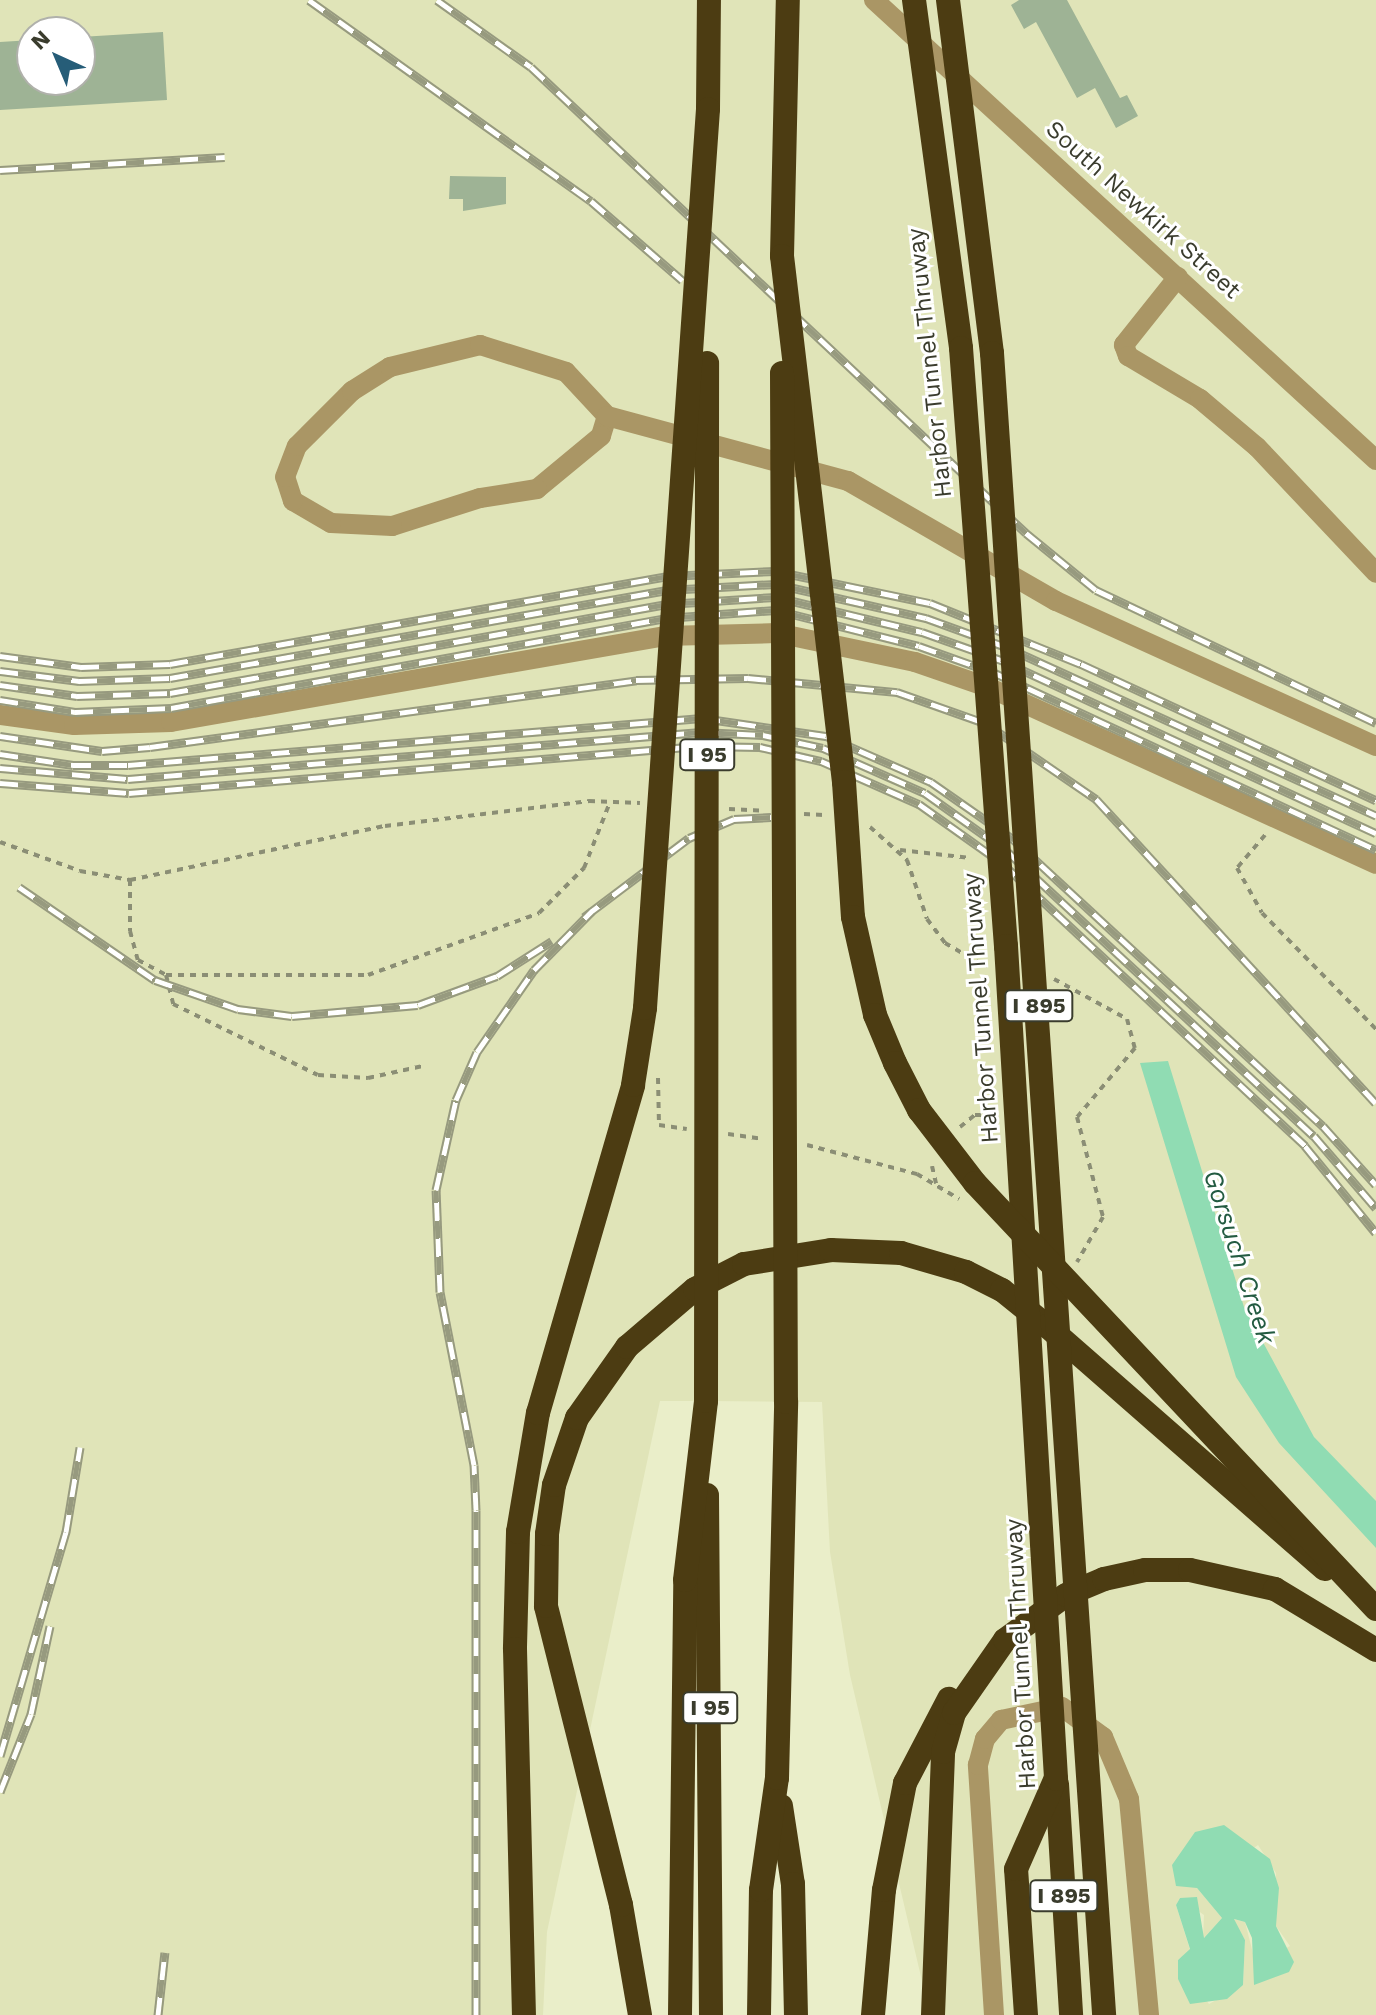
<!DOCTYPE html>
<html>
<head>
<meta charset="utf-8">
<style>
  body { margin:0 }
  #map { position:relative; width:1376px; height:2015px; overflow:hidden; background:#eaeec9; font-family:"Work Sans",sans-serif }
  div>[style] { position:absolute }
  [style*='--x'] { left:calc(var(--x)*1px); top:calc(var(--y)*1px); width:calc(var(--w)*1px); rotate:calc(var(--a)*1deg) }
  .built>* { inset:0; background:#e0e4b8 }
  .water>* { inset:0; background:#90dcb3 }
  .building>* { inset:0; background:#9eb395 }
  .path>* { height:4px; margin-top:-2px; transform-origin:0; background:repeating-linear-gradient(90deg,#8b8e75 0 6px,transparent 0 12px) }
  .minor>* { height:20px; margin:-10px; padding:0 10px; transform-origin:10px; border-radius:10px; background:#aa9665 }
  .highway>* { height:24px; margin:-12px; padding:0 12px; transform-origin:12px; border-radius:12px; background:#4c3c12 }
  .rail>* { height:9px; margin-top:-4.5px; transform-origin:0; background:repeating-linear-gradient(90deg,#fff 0 18px,#979a7f 0 36px); box-sizing:border-box; border-block:2px solid #979a7f }
  .highway-bridge>* { height:24px; margin:-12px; padding:0 12px; transform-origin:12px; border-radius:12px; background:#4c3c12 }
  span { translate:-50% -50%; white-space:nowrap; text-align:center; line-height:1.15; -webkit-text-stroke:6px #fff; paint-order:stroke }
  .shield-label span { padding:2px 6px; background:#fff; border:2px solid; border-radius:6px; -webkit-text-stroke-width:0 }
  .shield-label { font-size:22px; color:#3a3c2d; font-weight:700 }
  .street-label { font-size:24px; color:#3a3c2d }
  .water-label { font-size:26px; color:#235b41; font-style:italic }
  .north { position:absolute; left:16px; top:16px; width:80px; height:80px; box-sizing:border-box; background:#fff; border:2px solid #b0b1ab; border-radius:50%; rotate:316deg; font-size:22px; font-weight:700; line-height:32px; text-align:center; color:#3a3c2d }
  .north::after { content:''; display:block; margin:auto; width:28px; height:36px; background:#265d78; clip-path:polygon(50% 0,100% 100%,50% 72%,0 100%) }
</style>
</head>
<body>
<div id="map">
  <div class="built">
    <div style="clip-path:polygon(evenodd,0 0,1376px 0,1376px 2015px,930px 2015px,850px 1675px,830px 1552px,822px 1402px,706px 1401px,660px 1401px,547px 1932px,543px 2015px,0 2015px,0 0,32px 32px,80px 32px,80px 80px,32px 80px,32px 32px,0 0,1258px 1845px,1276px 1873px,1276px 1926px,1290px 1946px,1256px 1965px,1245px 1922px,1233px 1919px,1245px 1940px,1243px 1985px,1209px 2004px,1178px 1960px,1190px 1950px,1176px 1905px,1180px 1898px,1204px 1915px,1203px 1939px,1222px 1918px,1197px 1888px,1258px 1845px)"></div>
  </div>
  <div class="water">
    <div style="clip-path:polygon(1168px 1061px,1244px 1307px,1314px 1437px,1376px 1501px,1376px 1548px,1279px 1443px,1236px 1377px,1140px 1063px)"></div>
    <div style="clip-path:polygon(1224px 1825px,1270px 1859px,1279px 1888px,1276px 1926px,1294px 1962px,1289px 1972px,1254px 1985px,1252px 1938px,1245px 1922px,1234px 1919px,1245px 1940px,1243px 1985px,1227px 1999px,1190px 2004px,1178px 1979px,1178px 1960px,1190px 1949px,1176px 1905px,1180px 1898px,1197px 1897px,1204px 1938px,1222px 1918px,1197px 1888px,1176px 1886px,1172px 1865px,1195px 1832px)"></div>
  </div>
  <div class="building">
    <div style="clip-path:polygon(1019px 0,1067px 0,1120px 98px,1127px 95px,1138px 116px,1116px 128px,1095px 88px,1077px 98px,1036px 22px,1024px 29px,1011px 5px)"></div>
    <div style="clip-path:polygon(163px 32px,167px 100px,0 110px,0 42px,32px 40px,32px 80px,80px 80px,80px 37px)"></div>
    <div style="clip-path:polygon(450px 176px,506px 177px,506px 204px,463px 211px,463px 199px,449px 199px)"></div>
  </div>
  <div class="path">
    <div style="--x:729;--y:809;--w:35;--a:3"></div>
    <div style="--x:804;--y:814;--w:20;--a:3"></div>
    <div style="--x:870;--y:827;--w:50;--a:41.7"></div>
    <div style="--x:907;--y:860;--w:62;--a:71.3"></div>
    <div style="--x:927;--y:919;--w:30;--a:53"></div>
    <div style="--x:945;--y:943;--w:48;--a:30.3"></div>
    <div style="--x:1265;--y:835;--w:43;--a:130.3"></div>
    <div style="--x:1237;--y:868;--w:51;--a:60.9"></div>
    <div style="--x:1262;--y:913;--w:163;--a:45.5"></div>
    <div style="--x:0;--y:842;--w:85;--a:19.9"></div>
    <div style="--x:80;--y:871;--w:51;--a:10.2"></div>
    <div style="--x:130;--y:880;--w:261;--a:-12"></div>
    <div style="--x:385;--y:826;--w:206;--a:-7"></div>
    <div style="--x:589;--y:801;--w:51;--a:2.2"></div>
    <div style="--x:900;--y:850;--w:71;--a:6.4"></div>
    <div style="--x:130;--y:880;--w:51;--a:90"></div>
    <div style="--x:130;--y:931;--w:30;--a:75"></div>
    <div style="--x:138;--y:960;--w:32;--a:28"></div>
    <div style="--x:166;--y:975;--w:202;--a:0"></div>
    <div style="--x:368;--y:975;--w:182;--a:-19.9"></div>
    <div style="--x:539;--y:913;--w:64;--a:-45"></div>
    <div style="--x:584;--y:868;--w:71;--a:-68.5"></div>
    <div style="--x:166;--y:975;--w:30;--a:76"></div>
    <div style="--x:173;--y:1004;--w:161;--a:26.1"></div>
    <div style="--x:318;--y:1075;--w:50;--a:3.4"></div>
    <div style="--x:368;--y:1078;--w:56;--a:-12.3"></div>
    <div style="--x:1054;--y:979;--w:83;--a:28.7"></div>
    <div style="--x:1127;--y:1019;--w:30;--a:75"></div>
    <div style="--x:1135;--y:1048;--w:90;--a:130"></div>
    <div style="--x:1077;--y:1117;--w:103;--a:75.4"></div>
    <div style="--x:1103;--y:1217;--w:52;--a:120"></div>
    <div style="--x:658;--y:1078;--w:47;--a:88.8"></div>
    <div style="--x:659;--y:1125;--w:28;--a:8"></div>
    <div style="--x:960;--y:1127;--w:19;--a:-39"></div>
    <div style="--x:975;--y:1115;--w:20;--a:0"></div>
    <div style="--x:728;--y:1134;--w:34;--a:8"></div>
    <div style="--x:807;--y:1145;--w:114;--a:14.8"></div>
    <div style="--x:917;--y:1174;--w:49;--a:30.8"></div>
    <div style="--x:932;--y:1166;--w:18;--a:77"></div>
  </div>
  <div class="minor">
    <div style="--x:874;--y:0;--w:681;--a:42.5"></div>
    <div style="--x:1178;--y:277;--w:87;--a:128.5"></div>
    <div style="--x:1124;--y:345;--w:12;--a:70"></div>
    <div style="--x:1128;--y:356;--w:84;--a:30.8"></div>
    <div style="--x:1200;--y:399;--w:75;--a:40.1"></div>
    <div style="--x:1257;--y:447;--w:173;--a:46.6"></div>
    <div style="--x:607;--y:416;--w:21;--a:107"></div>
    <div style="--x:601;--y:436;--w:83;--a:140.4"></div>
    <div style="--x:537;--y:489;--w:58;--a:171"></div>
    <div style="--x:480;--y:498;--w:92;--a:162.3"></div>
    <div style="--x:392;--y:526;--w:61;--a:-177.2"></div>
    <div style="--x:331;--y:523;--w:44;--a:-149.9"></div>
    <div style="--x:293;--y:501;--w:25;--a:-108"></div>
    <div style="--x:285;--y:477;--w:33;--a:-69"></div>
    <div style="--x:297;--y:446;--w:78;--a:-45"></div>
    <div style="--x:352;--y:391;--w:45;--a:-32.3"></div>
    <div style="--x:390;--y:367;--w:93;--a:-13.7"></div>
    <div style="--x:480;--y:345;--w:90;--a:17.4"></div>
    <div style="--x:566;--y:372;--w:60;--a:47"></div>
    <div style="--x:607;--y:416;--w:250;--a:15.1"></div>
    <div style="--x:848;--y:481;--w:240;--a:30"></div>
    <div style="--x:1056;--y:601;--w:351;--a:24.4"></div>
    <div style="--x:0;--y:715;--w:75;--a:7.7"></div>
    <div style="--x:74;--y:725;--w:97;--a:-1.8"></div>
    <div style="--x:171;--y:722;--w:501;--a:-9.88"></div>
    <div style="--x:665;--y:636;--w:112;--a:-1.5"></div>
    <div style="--x:777;--y:633;--w:141;--a:11.9"></div>
    <div style="--x:915;--y:662;--w:79;--a:19.1"></div>
    <div style="--x:990;--y:688;--w:424;--a:24.5"></div>
    <div style="--x:994;--y:2015;--w:251;--a:-93.7"></div>
    <div style="--x:978;--y:1765;--w:27;--a:-75"></div>
    <div style="--x:985;--y:1739;--w:25;--a:-50"></div>
    <div style="--x:1001;--y:1720;--w:62;--a:-12"></div>
    <div style="--x:1062;--y:1707;--w:51;--a:36.2"></div>
    <div style="--x:1103;--y:1737;--w:67;--a:67.2"></div>
    <div style="--x:1129;--y:1799;--w:217;--a:84.7"></div>
  </div>
  <div class="highway">
    <div style="--x:708;--y:109;--w:109;--a:-89.5"></div>
    <div style="--x:782;--y:256;--w:256;--a:-88.7"></div>
    <div style="--x:707;--y:1495;--w:520;--a:89.56"></div>
    <div style="--x:518;--y:1532;--w:117;--a:91.5"></div>
    <div style="--x:515;--y:1649;--w:366;--a:88.6"></div>
    <div style="--x:1057;--y:1784;--w:231;--a:86.5"></div>
    <div style="--x:781;--y:1806;--w:79;--a:81.3"></div>
    <div style="--x:793;--y:1884;--w:131;--a:88.7"></div>
    <div style="--x:640;--y:2015;--w:112;--a:-99.8"></div>
    <div style="--x:621;--y:1905;--w:308;--a:-104.1"></div>
    <div style="--x:546;--y:1606;--w:72;--a:-89.2"></div>
    <div style="--x:547;--y:1534;--w:49;--a:-81.9"></div>
    <div style="--x:554;--y:1485;--w:71;--a:-71.1"></div>
    <div style="--x:577;--y:1418;--w:87;--a:-54.8"></div>
    <div style="--x:627;--y:1347;--w:89;--a:-40.5"></div>
    <div style="--x:695;--y:1289;--w:55;--a:-27"></div>
    <div style="--x:744;--y:1264;--w:88;--a:-9.1"></div>
    <div style="--x:831;--y:1250;--w:70;--a:2.5"></div>
    <div style="--x:901;--y:1253;--w:68;--a:16.3"></div>
    <div style="--x:966;--y:1272;--w:40;--a:26.6"></div>
    <div style="--x:1002;--y:1290;--w:58;--a:38.7"></div>
    <div style="--x:1047;--y:1326;--w:369;--a:41.2"></div>
    <div style="--x:680;--y:2015;--w:435;--a:-89.3"></div>
    <div style="--x:685;--y:1580;--w:180;--a:-83.3"></div>
    <div style="--x:759;--y:2015;--w:125;--a:-89.1"></div>
    <div style="--x:761;--y:1890;--w:113;--a:-81.9"></div>
    <div style="--x:777;--y:1778;--w:376;--a:-88.6"></div>
    <div style="--x:873;--y:2015;--w:125;--a:-85"></div>
    <div style="--x:884;--y:1890;--w:109;--a:-78.9"></div>
    <div style="--x:905;--y:1783;--w:95;--a:-62.4"></div>
    <div style="--x:933;--y:2015;--w:263;--a:-87.8"></div>
    <div style="--x:943;--y:1752;--w:41;--a:-74.2"></div>
    <div style="--x:954;--y:1713;--w:89;--a:-55.1"></div>
    <div style="--x:1005;--y:1640;--w:76;--a:-36.4"></div>
    <div style="--x:1066;--y:1595;--w:41;--a:-22.8"></div>
    <div style="--x:1104;--y:1579;--w:42;--a:-12.4"></div>
    <div style="--x:1145;--y:1570;--w:45;--a:0"></div>
    <div style="--x:1190;--y:1570;--w:87;--a:12.6"></div>
    <div style="--x:1275;--y:1589;--w:118;--a:31.1"></div>
    <div style="--x:1026;--y:2015;--w:146;--a:-93.9"></div>
    <div style="--x:1016;--y:1869;--w:99;--a:-66.3"></div>
  </div>
  <div class="rail">
    <div style="--x:309;--y:0;--w:346;--a:35.5"></div>
    <div style="--x:591;--y:201;--w:121;--a:41"></div>
    <div style="--x:437;--y:0;--w:115;--a:35.5"></div>
    <div style="--x:531;--y:67;--w:680;--a:43.27"></div>
    <div style="--x:1026;--y:533;--w:90;--a:39.2"></div>
    <div style="--x:1096;--y:590;--w:310;--a:25.4"></div>
    <div style="--x:0;--y:170;--w:225;--a:-3.3"></div>
    <div style="--x:0;--y:656;--w:82;--a:7.7"></div>
    <div style="--x:81;--y:667;--w:89;--a:-1.9"></div>
    <div style="--x:170;--y:664;--w:506;--a:-10.02"></div>
    <div style="--x:668;--y:576;--w:107;--a:-2.7"></div>
    <div style="--x:775;--y:571;--w:158;--a:11.7"></div>
    <div style="--x:930;--y:603;--w:163;--a:22"></div>
    <div style="--x:1081;--y:664;--w:325;--a:24.8"></div>
    <div style="--x:0;--y:671;--w:80;--a:7.2"></div>
    <div style="--x:79;--y:681;--w:91;--a:-1.9"></div>
    <div style="--x:170;--y:678;--w:505;--a:-10.04"></div>
    <div style="--x:667;--y:590;--w:109;--a:-3.2"></div>
    <div style="--x:776;--y:584;--w:154;--a:12.8"></div>
    <div style="--x:926;--y:618;--w:85;--a:19.9"></div>
    <div style="--x:1006;--y:647;--w:407;--a:24.5"></div>
    <div style="--x:0;--y:685;--w:78;--a:8.1"></div>
    <div style="--x:77;--y:696;--w:93;--a:-1.8"></div>
    <div style="--x:170;--y:693;--w:505;--a:-10.15"></div>
    <div style="--x:667;--y:604;--w:109;--a:-3.7"></div>
    <div style="--x:776;--y:597;--w:150;--a:13.5"></div>
    <div style="--x:922;--y:632;--w:84;--a:19.5"></div>
    <div style="--x:1001;--y:660;--w:413;--a:24.8"></div>
    <div style="--x:0;--y:700;--w:76;--a:9.1"></div>
    <div style="--x:75;--y:712;--w:96;--a:-2.4"></div>
    <div style="--x:171;--y:708;--w:503;--a:-10.3"></div>
    <div style="--x:666;--y:618;--w:110;--a:-4.2"></div>
    <div style="--x:776;--y:610;--w:147;--a:14.1"></div>
    <div style="--x:919;--y:646;--w:81;--a:19.6"></div>
    <div style="--x:995;--y:673;--w:420;--a:24.9"></div>
    <div style="--x:0;--y:736;--w:103;--a:8.4"></div>
    <div style="--x:102;--y:751;--w:48;--a:-4.8"></div>
    <div style="--x:150;--y:747;--w:491;--a:-7.8"></div>
    <div style="--x:636;--y:680;--w:112;--a:-1"></div>
    <div style="--x:748;--y:678;--w:150;--a:5.4"></div>
    <div style="--x:897;--y:692;--w:93;--a:19.4"></div>
    <div style="--x:985;--y:723;--w:135;--a:34.4"></div>
    <div style="--x:1096;--y:799;--w:413;--a:47.4"></div>
    <div style="--x:0;--y:754;--w:74;--a:8.6"></div>
    <div style="--x:73;--y:765;--w:55;--a:0"></div>
    <div style="--x:128;--y:765;--w:576;--a:-4.68"></div>
    <div style="--x:702;--y:718;--w:125;--a:8.3"></div>
    <div style="--x:826;--y:736;--w:115;--a:23.7"></div>
    <div style="--x:931;--y:782;--w:101;--a:34.9"></div>
    <div style="--x:1014;--y:840;--w:421;--a:42.8"></div>
    <div style="--x:1323;--y:1126;--w:79;--a:48.1"></div>
    <div style="--x:0;--y:768;--w:128;--a:4.9"></div>
    <div style="--x:128;--y:779;--w:575;--a:-4.69"></div>
    <div style="--x:701;--y:732;--w:62;--a:2.8"></div>
    <div style="--x:763;--y:735;--w:61;--a:12.2"></div>
    <div style="--x:823;--y:748;--w:111;--a:23.8"></div>
    <div style="--x:925;--y:793;--w:102;--a:35.4"></div>
    <div style="--x:1008;--y:852;--w:417;--a:42.9"></div>
    <div style="--x:1314;--y:1136;--w:95;--a:49.3"></div>
    <div style="--x:0;--y:783;--w:129;--a:4.4"></div>
    <div style="--x:129;--y:793;--w:572;--a:-4.71"></div>
    <div style="--x:699;--y:746;--w:61;--a:0.9"></div>
    <div style="--x:760;--y:747;--w:63;--a:12.9"></div>
    <div style="--x:821;--y:761;--w:107;--a:23.7"></div>
    <div style="--x:919;--y:804;--w:102;--a:35.4"></div>
    <div style="--x:1002;--y:863;--w:415;--a:43"></div>
    <div style="--x:1305;--y:1146;--w:112;--a:50.8"></div>
    <div style="--x:19;--y:887;--w:165;--a:34.4"></div>
    <div style="--x:155;--y:980;--w:88;--a:19.3"></div>
    <div style="--x:238;--y:1009;--w:54;--a:7.4"></div>
    <div style="--x:292;--y:1016;--w:126;--a:-5"></div>
    <div style="--x:418;--y:1005;--w:84;--a:-20.2"></div>
    <div style="--x:497;--y:976;--w:65;--a:-32.5"></div>
    <div style="--x:584;--y:917;--w:131;--a:-37"></div>
    <div style="--x:689;--y:838;--w:49;--a:-22.9"></div>
    <div style="--x:734;--y:819;--w:37;--a:-3"></div>
    <div style="--x:0;--y:1756;--w:234;--a:-73.6"></div>
    <div style="--x:66;--y:1532;--w:86;--a:-80.6"></div>
    <div style="--x:0;--y:1792;--w:84;--a:-68.3"></div>
    <div style="--x:31;--y:1714;--w:90;--a:-77.8"></div>
    <div style="--x:158;--y:2015;--w:63;--a:-83.7"></div>
    <div style="--x:476;--y:2015;--w:505;--a:-90"></div>
    <div style="--x:476;--y:1510;--w:45;--a:-92.5"></div>
    <div style="--x:474;--y:1465;--w:176;--a:-101.1"></div>
    <div style="--x:440;--y:1292;--w:102;--a:-92.2"></div>
    <div style="--x:436;--y:1190;--w:92;--a:-77.5"></div>
    <div style="--x:456;--y:1100;--w:52;--a:-66.4"></div>
    <div style="--x:477;--y:1052;--w:100;--a:-55.2"></div>
    <div style="--x:534;--y:970;--w:83;--a:-45.5"></div>
  </div>
  <div class="highway-bridge">
    <div style="--x:914;--y:0;--w:351;--a:82.3"></div>
    <div style="--x:961;--y:348;--w:600;--a:85.7"></div>
    <div style="--x:1006;--y:946;--w:834;--a:86.56"></div>
    <div style="--x:948;--y:0;--w:356;--a:82.9"></div>
    <div style="--x:992;--y:353;--w:1666;--a:86.14"></div>
    <div style="--x:782;--y:256;--w:530;--a:83.28"></div>
    <div style="--x:844;--y:782;--w:135;--a:86.2"></div>
    <div style="--x:853;--y:917;--w:100;--a:77.3"></div>
    <div style="--x:875;--y:1015;--w:52;--a:67.4"></div>
    <div style="--x:895;--y:1063;--w:53;--a:62.9"></div>
    <div style="--x:919;--y:1110;--w:92;--a:52.5"></div>
    <div style="--x:975;--y:1183;--w:585;--a:46.73"></div>
    <div style="--x:782;--y:373;--w:1029;--a:89.78"></div>
    <div style="--x:706;--y:1401;--w:1038;--a:-89.94"></div>
    <div style="--x:518;--y:1532;--w:121;--a:-80.5"></div>
    <div style="--x:538;--y:1413;--w:341;--a:-73.8"></div>
    <div style="--x:633;--y:1085;--w:78;--a:-81.1"></div>
    <div style="--x:645;--y:1008;--w:901;--a:-85.99"></div>
  </div>
  <div class="shield-label">
    <span style="left:707px;top:755px">I 95</span>
    <span style="left:1039px;top:1006px">I 895</span>
    <span style="left:710px;top:1708px">I 95</span>
    <span style="left:1064px;top:1896px">I 895</span>
  </div>
  <div class="street-label">
    <span style="left:1143px;top:210px;rotate:42deg">South Newkirk Street</span>
    <span style="left:930px;top:363px;rotate:-96deg">Harbor Tunnel Thruway</span>
    <span style="left:981px;top:1008px;rotate:-94deg">Harbor Tunnel Thruway</span>
    <span style="left:1021px;top:1654px;rotate:-93deg">Harbor Tunnel Thruway</span>
  </div>
  <div class="water-label">
    <span style="left:1239px;top:1257px;rotate:72deg">Gorsuch Creek</span>
  </div>
  <div class="north">N</div>
</div>
</body>
</html>
